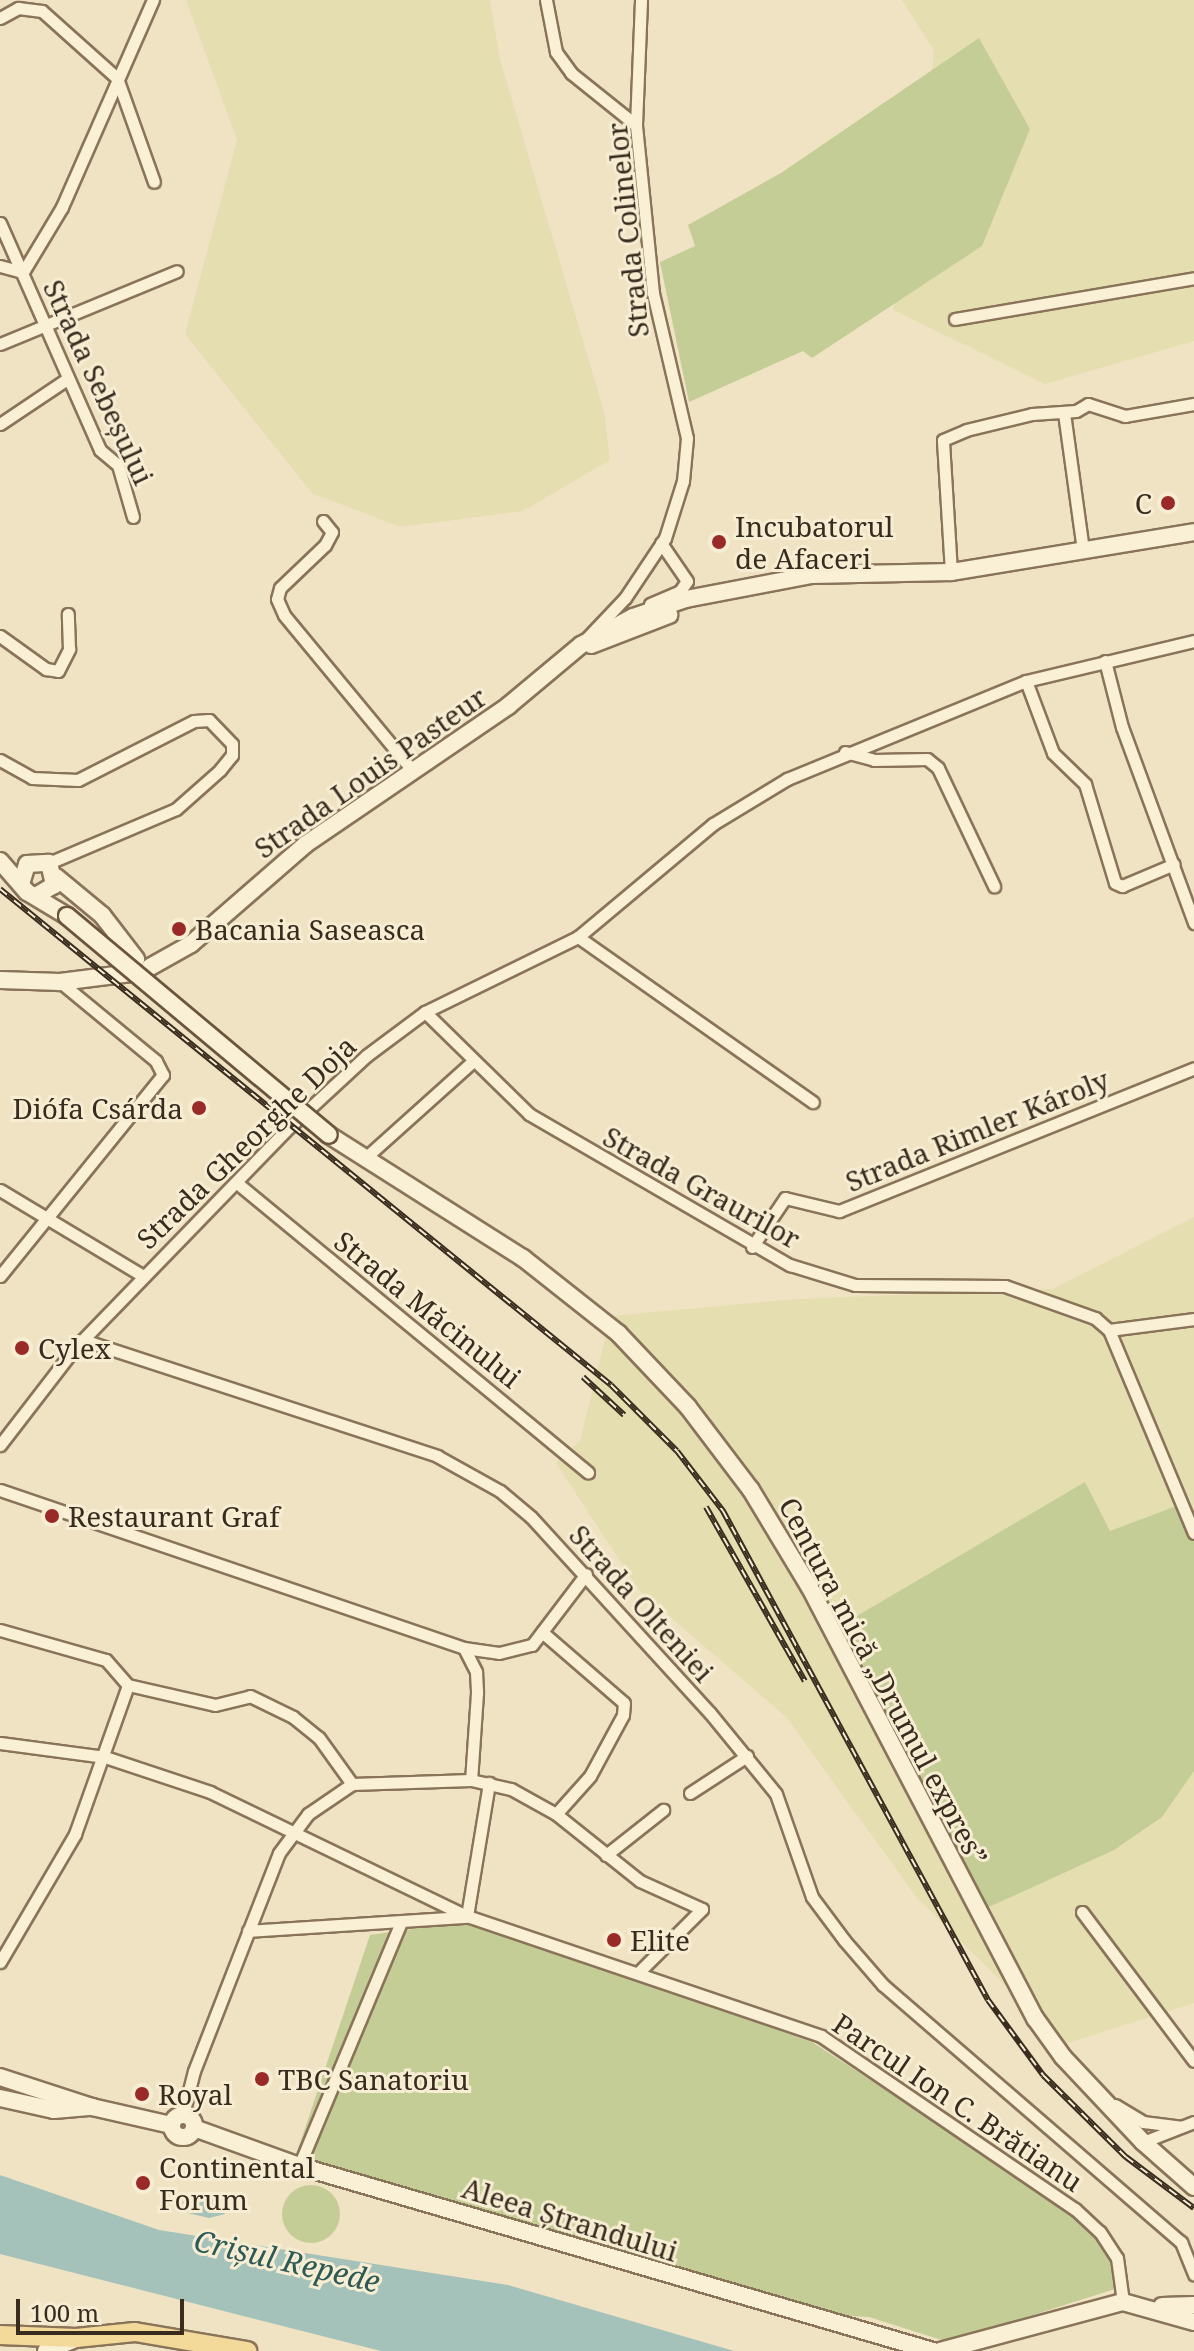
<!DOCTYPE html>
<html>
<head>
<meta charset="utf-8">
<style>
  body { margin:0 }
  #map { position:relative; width:1194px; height:2351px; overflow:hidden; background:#efe3c3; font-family:"Noto Serif",serif }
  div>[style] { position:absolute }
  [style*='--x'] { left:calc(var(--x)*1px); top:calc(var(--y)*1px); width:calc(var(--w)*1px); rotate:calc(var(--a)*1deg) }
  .farmland>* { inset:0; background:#e5deb0 }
  .green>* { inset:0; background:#c5cd96 }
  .round { border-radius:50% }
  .water>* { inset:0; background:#a5c2ba }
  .roads { filter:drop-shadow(2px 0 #8a7459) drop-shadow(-2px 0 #8a7459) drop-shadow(0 2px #8a7459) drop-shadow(0 -2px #8a7459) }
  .street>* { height:11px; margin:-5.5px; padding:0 5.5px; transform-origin:5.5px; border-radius:5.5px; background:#f9f0d6 }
  .secondary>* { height:16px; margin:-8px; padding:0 8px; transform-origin:8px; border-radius:8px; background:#f9f0d6 }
  .secondary>.ring { margin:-8px; padding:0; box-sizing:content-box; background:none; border:16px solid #f9f0d6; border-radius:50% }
  .primary>* { height:18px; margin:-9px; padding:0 9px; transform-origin:9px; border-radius:9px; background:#f3da9a }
  .rail>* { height:6px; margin-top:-3px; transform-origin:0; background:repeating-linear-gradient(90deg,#f6edd3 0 9px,#392c1e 0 18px); box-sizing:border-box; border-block:2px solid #392c1e }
  .bridges { filter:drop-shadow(2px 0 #6b553c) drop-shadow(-2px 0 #6b553c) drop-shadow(0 2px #6b553c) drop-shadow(0 -2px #6b553c) }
  .secondary-bridge>* { height:16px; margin:-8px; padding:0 8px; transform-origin:8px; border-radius:8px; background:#f9f0d6 }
  .dots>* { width:22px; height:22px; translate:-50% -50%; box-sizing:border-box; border:4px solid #f6edd3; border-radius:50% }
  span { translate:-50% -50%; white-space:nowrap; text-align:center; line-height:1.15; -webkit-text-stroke:6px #f6edd3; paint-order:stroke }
  .street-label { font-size:28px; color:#392c1e }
  .poi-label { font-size:28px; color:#392c1e }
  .right { translate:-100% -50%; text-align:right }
  .left { translate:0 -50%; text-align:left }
  .water-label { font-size:30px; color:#2d5957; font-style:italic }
  .scale { position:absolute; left:16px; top:2299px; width:168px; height:36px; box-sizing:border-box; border:4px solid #392c1e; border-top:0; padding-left:10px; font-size:24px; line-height:28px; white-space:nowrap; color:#392c1e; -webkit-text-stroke:6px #f6edd3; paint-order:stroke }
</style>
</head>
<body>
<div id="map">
  <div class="farmland">
    <div style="clip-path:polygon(186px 0,490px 0,500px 59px,604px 412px,610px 460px,523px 511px,400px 527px,312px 493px,185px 334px,237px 140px)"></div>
    <div style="clip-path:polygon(902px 0,1194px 0,1194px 341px,1045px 384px,893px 310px,915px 230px,934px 51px)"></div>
    <div style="clip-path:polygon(1194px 1217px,1194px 2003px,1065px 2044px,917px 1898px,786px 1717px,639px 1590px,556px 1463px,580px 1441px,611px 1316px,796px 1299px,1053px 1289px)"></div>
  </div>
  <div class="green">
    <div style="clip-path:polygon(979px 38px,1030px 129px,982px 246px,812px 358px,803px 351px,689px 402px,660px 262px,695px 246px,688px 225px,781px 173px)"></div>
    <div style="clip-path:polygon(1085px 1482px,1110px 1531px,1182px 1504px,1194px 1537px,1194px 1771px,1162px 1817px,1114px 1850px,978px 1912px,833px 1630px)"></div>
    <div style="clip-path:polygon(469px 1921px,812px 2042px,1057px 2201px,1106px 2244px,1118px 2272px,1118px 2288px,948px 2342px,869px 2317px,796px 2313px,295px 2158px,370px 1935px)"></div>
    <div class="round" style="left:282px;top:2185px;width:58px;height:58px"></div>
  </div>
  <div class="water">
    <div style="clip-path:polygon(0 2175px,159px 2230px,508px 2285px,734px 2351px,381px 2351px,0 2254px)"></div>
    <div style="clip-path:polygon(194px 2193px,210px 2196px,225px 2214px,209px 2218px,188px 2213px,182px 2202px)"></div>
  </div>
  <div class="roads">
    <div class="street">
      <div style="--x:546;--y:0;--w:53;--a:79.1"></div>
      <div style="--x:556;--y:52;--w:26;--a:54"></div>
      <div style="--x:571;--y:73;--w:83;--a:38.7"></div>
      <div style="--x:0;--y:18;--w:21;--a:-29"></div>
      <div style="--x:18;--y:8;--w:24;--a:7"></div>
      <div style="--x:42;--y:11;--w:101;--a:41.8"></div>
      <div style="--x:117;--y:78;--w:110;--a:70.4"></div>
      <div style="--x:0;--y:223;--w:248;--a:66.2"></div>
      <div style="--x:100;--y:450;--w:23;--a:40"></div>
      <div style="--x:118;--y:465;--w:54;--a:73.9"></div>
      <div style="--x:0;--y:266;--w:24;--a:15"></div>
      <div style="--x:23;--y:272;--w:76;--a:-59"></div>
      <div style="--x:62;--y:207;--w:226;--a:-66.3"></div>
      <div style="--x:955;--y:319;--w:242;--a:-9.7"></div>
      <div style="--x:0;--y:344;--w:191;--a:-22.4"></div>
      <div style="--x:1064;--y:413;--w:138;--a:82.1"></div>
      <div style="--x:0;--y:424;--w:81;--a:-33.9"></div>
      <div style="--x:323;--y:521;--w:14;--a:51"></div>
      <div style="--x:332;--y:532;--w:15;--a:118"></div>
      <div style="--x:325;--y:545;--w:62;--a:136.3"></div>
      <div style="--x:280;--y:588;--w:11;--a:105"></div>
      <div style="--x:277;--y:599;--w:17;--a:66"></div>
      <div style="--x:284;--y:615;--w:202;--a:50.4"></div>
      <div style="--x:951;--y:572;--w:132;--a:-93.5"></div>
      <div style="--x:943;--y:440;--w:25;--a:-23"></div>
      <div style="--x:966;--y:430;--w:68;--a:-13.6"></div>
      <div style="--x:1032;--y:414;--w:44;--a:-3.9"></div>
      <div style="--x:1076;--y:411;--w:14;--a:-30"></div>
      <div style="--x:1088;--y:404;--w:39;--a:18"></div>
      <div style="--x:1125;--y:416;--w:70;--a:-9.9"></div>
      <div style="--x:650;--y:604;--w:33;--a:-23"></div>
      <div style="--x:680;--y:591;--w:12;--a:-55"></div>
      <div style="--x:687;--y:581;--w:46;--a:-124.4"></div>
      <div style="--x:0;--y:636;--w:57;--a:35.7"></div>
      <div style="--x:46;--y:669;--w:12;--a:9"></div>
      <div style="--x:58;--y:671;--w:25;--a:-63"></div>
      <div style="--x:69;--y:649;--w:35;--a:-92"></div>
      <div style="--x:588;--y:637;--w:54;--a:-46.5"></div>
      <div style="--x:625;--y:598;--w:72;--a:-56.3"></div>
      <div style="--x:665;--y:538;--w:60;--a:-72.5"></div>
      <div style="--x:683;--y:481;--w:43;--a:-84.7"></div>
      <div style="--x:687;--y:438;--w:149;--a:-103.2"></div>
      <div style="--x:653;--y:293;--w:169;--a:-95.8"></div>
      <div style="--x:636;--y:125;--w:125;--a:-87.7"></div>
      <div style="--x:1105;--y:661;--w:68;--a:75.6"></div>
      <div style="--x:1122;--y:727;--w:209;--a:69.8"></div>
      <div style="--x:1026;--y:681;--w:77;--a:69.4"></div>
      <div style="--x:1053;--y:753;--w:45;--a:44.1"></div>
      <div style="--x:1085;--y:784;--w:103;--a:73.1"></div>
      <div style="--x:1115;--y:883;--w:8;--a:23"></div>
      <div style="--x:1122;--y:886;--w:56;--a:-22.9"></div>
      <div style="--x:845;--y:752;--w:30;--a:15"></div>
      <div style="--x:874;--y:760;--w:53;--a:-1.1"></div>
      <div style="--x:927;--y:759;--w:14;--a:39"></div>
      <div style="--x:938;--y:768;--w:131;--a:64.6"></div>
      <div style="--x:0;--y:760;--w:37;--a:29"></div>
      <div style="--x:32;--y:778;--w:46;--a:2.5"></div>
      <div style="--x:78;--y:780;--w:130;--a:-27"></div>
      <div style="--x:194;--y:721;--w:15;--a:-4"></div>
      <div style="--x:209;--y:720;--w:33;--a:46"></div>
      <div style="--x:232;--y:744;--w:11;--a:90"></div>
      <div style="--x:232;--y:755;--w:19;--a:129"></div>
      <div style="--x:220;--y:770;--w:59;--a:138.4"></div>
      <div style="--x:176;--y:809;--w:138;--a:157"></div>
      <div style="--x:578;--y:937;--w:287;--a:35.1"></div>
      <div style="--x:425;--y:1012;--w:146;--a:44.4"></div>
      <div style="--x:529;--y:1114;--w:302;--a:30.1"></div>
      <div style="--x:790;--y:1265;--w:68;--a:17.1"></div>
      <div style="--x:855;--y:1285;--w:150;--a:0.4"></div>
      <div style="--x:1005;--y:1286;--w:96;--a:19.6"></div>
      <div style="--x:1095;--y:1318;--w:18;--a:41"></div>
      <div style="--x:1109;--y:1330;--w:220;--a:67.3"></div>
      <div style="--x:364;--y:1159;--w:145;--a:-41.9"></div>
      <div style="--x:237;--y:1183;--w:455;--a:39.5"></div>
      <div style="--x:0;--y:1190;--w:167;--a:31"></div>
      <div style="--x:752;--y:1247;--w:59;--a:-56"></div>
      <div style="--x:785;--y:1198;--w:56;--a:13.5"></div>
      <div style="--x:839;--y:1211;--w:383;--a:-21.9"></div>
      <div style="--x:0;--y:1276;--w:259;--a:-51"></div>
      <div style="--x:163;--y:1075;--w:16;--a:-117"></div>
      <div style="--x:156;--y:1061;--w:124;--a:-140.5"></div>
      <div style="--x:1109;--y:1330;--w:86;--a:-7.4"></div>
      <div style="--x:83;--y:1340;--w:373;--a:18.1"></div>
      <div style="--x:437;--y:1456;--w:72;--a:29.1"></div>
      <div style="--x:500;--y:1491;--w:40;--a:40"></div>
      <div style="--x:531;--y:1517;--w:265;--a:47.6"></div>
      <div style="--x:710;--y:1713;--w:104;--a:50.8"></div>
      <div style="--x:776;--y:1794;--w:109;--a:70.7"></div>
      <div style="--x:812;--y:1897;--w:54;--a:53.3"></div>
      <div style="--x:844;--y:1940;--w:60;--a:49.1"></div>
      <div style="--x:883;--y:1985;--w:394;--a:40.8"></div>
      <div style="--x:1181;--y:2242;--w:35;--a:68"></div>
      <div style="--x:0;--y:1445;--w:121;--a:-52.4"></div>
      <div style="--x:74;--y:1349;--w:302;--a:-45.9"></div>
      <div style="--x:284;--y:1132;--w:112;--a:-42.8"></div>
      <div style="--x:366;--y:1056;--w:74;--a:-36.7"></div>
      <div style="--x:425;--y:1012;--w:170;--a:-26.1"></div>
      <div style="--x:578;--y:937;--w:176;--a:-39.9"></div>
      <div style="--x:713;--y:824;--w:87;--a:-31.3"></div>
      <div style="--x:787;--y:779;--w:258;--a:-22.3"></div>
      <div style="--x:1026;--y:681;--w:173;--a:-13.4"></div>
      <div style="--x:0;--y:1490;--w:490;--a:18.8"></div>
      <div style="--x:464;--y:1648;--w:35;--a:8"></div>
      <div style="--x:499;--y:1653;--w:34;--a:-14"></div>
      <div style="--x:532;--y:1645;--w:89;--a:-52.7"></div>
      <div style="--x:0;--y:1630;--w:110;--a:15.8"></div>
      <div style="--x:106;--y:1660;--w:33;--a:49"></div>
      <div style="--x:128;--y:1685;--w:89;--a:12.9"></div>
      <div style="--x:215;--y:1705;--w:36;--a:-14"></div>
      <div style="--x:250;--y:1696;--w:48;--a:26"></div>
      <div style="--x:293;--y:1717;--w:33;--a:39"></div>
      <div style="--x:319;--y:1738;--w:57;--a:54.3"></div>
      <div style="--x:542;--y:1632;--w:108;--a:40.9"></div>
      <div style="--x:624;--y:1703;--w:12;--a:95"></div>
      <div style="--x:623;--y:1715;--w:69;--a:118.4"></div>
      <div style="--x:590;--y:1776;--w:51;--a:131.8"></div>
      <div style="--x:464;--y:1648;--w:27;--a:63"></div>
      <div style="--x:476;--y:1672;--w:21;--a:87"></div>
      <div style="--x:477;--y:1693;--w:87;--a:93.9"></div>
      <div style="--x:0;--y:1743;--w:106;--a:7.6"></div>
      <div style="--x:105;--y:1757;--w:111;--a:18.4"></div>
      <div style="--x:210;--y:1792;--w:285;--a:25.8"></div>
      <div style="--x:467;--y:1916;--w:374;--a:18.7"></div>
      <div style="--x:821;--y:2036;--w:307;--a:34.3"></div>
      <div style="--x:1075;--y:2209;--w:34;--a:43"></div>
      <div style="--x:1100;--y:2232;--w:31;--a:57"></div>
      <div style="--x:1117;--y:2258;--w:44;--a:82.2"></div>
      <div style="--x:690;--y:1793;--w:68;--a:-33"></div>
      <div style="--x:606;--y:1855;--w:73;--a:-38.3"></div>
      <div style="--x:1082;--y:1912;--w:186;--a:53.1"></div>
      <div style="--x:467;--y:1916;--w:135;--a:-80.6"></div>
      <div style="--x:248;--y:1931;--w:218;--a:-3.7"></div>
      <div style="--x:0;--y:1962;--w:148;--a:-59.6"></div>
      <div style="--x:75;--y:1834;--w:158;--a:-70.4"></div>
      <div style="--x:1115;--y:2105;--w:33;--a:31"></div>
      <div style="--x:1143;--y:2122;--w:38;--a:7"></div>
      <div style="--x:183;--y:2114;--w:44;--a:-75.7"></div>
      <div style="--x:194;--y:2071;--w:234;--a:-68.7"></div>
      <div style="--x:279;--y:1853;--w:49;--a:-53.4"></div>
      <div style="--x:308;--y:1814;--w:53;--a:-34.3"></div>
      <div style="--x:352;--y:1784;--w:119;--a:-1.9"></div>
      <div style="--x:471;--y:1780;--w:41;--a:12.7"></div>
      <div style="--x:511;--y:1789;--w:51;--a:29.1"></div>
      <div style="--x:556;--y:1814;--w:107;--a:38.6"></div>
      <div style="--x:640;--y:1881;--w:68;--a:24.3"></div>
      <div style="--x:702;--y:1909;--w:88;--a:135"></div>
      <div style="--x:1143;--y:2142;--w:55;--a:-21.4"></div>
      <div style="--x:299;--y:2166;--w:262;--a:-67.3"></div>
    </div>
    <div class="secondary">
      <div style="--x:591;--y:645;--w:84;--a:-21"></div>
      <div style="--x:0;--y:861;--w:41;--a:48.9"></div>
      <div style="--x:27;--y:892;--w:47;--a:31"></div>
      <div style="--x:56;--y:877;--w:60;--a:39.6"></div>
      <div style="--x:102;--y:915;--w:56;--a:52.3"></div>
      <div style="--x:21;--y:884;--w:21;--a:-73"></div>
      <div style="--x:27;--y:864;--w:22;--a:-3"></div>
      <div style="--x:49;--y:863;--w:23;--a:77"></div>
      <div style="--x:54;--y:885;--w:21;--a:149"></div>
      <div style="--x:150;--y:967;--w:47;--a:-29.3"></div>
      <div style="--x:191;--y:944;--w:152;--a:-41"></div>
      <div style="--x:306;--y:844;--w:245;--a:-34.3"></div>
      <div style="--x:508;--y:706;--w:95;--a:-39.9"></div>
      <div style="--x:581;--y:645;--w:59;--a:-28.3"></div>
      <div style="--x:633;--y:617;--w:56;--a:-18.8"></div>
      <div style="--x:686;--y:599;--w:128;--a:-10.8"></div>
      <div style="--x:812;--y:575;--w:139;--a:-1.2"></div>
      <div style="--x:951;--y:572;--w:246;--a:-9.3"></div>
      <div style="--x:0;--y:980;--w:60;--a:1.9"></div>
      <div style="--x:60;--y:982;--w:72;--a:-7.2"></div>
      <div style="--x:329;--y:1135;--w:230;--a:32.4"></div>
      <div style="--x:523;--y:1258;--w:121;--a:38.3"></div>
      <div style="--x:618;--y:1333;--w:102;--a:46.6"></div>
      <div style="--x:688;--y:1407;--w:104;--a:52.8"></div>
      <div style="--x:751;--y:1490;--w:112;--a:58.9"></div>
      <div style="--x:809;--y:1586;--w:488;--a:62.4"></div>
      <div style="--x:1035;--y:2018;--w:48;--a:54.3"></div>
      <div style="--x:1063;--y:2057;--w:117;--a:46.7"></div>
      <div style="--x:1143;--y:2142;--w:68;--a:41.4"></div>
      <div style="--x:0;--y:2077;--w:97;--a:18.1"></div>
      <div style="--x:92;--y:2107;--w:81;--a:12.8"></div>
      <div style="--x:0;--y:2098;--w:55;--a:12.5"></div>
      <div style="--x:54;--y:2110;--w:38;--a:-5"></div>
      <div class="ring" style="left:172px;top:2115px;width:6px;height:6px"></div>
      <div style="--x:194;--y:2128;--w:112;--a:19.9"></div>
      <div style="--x:299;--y:2166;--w:660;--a:16.27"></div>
      <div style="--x:1162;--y:2306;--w:32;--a:-2"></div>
      <div style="--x:46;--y:2351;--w:31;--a:-22"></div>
      <div style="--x:940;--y:2351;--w:189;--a:-15"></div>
      <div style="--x:1123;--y:2302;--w:74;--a:15.7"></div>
    </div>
    <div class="primary">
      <div style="--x:0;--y:2335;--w:76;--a:2.3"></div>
      <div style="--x:76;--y:2338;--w:59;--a:-5.8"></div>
      <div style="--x:135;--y:2332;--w:114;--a:9.6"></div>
    </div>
  </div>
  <div class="rail">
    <div style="--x:0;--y:889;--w:787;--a:39.07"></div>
    <div style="--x:611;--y:1385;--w:93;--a:45"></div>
    <div style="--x:677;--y:1451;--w:76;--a:52.5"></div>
    <div style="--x:723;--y:1511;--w:556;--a:61.55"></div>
    <div style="--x:988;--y:2000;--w:93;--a:53.7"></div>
    <div style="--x:1043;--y:2075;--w:117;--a:44.7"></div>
    <div style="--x:1126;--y:2157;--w:85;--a:36.9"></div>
    <div style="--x:583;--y:1377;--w:56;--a:42.8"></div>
    <div style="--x:706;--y:1507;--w:200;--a:60.4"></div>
  </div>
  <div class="bridges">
    <div class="secondary-bridge">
      <div style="--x:67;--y:916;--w:341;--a:39.9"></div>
    </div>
  </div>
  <div class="dots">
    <div style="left:1168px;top:503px;background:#9a2a28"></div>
    <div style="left:719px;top:542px;background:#9a2a28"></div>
    <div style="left:179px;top:929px;background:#9a2a28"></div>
    <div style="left:199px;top:1108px;background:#9a2a28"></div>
    <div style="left:22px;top:1348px;background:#9a2a28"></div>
    <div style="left:52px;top:1516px;background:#9a2a28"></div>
    <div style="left:614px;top:1940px;background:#9a2a28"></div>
    <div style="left:262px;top:2079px;background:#9a2a28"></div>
    <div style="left:142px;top:2094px;background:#9a2a28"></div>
    <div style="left:143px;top:2183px;background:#9a2a28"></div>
  </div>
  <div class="street-label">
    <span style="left:627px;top:230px;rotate:-96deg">Strada Colinelor</span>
    <span style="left:99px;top:382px;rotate:65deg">Strada Sebeșului</span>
    <span style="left:370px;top:772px;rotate:-35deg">Strada Louis Pasteur</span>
    <span style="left:977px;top:1130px;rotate:-22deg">Strada Rimler Károly</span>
    <span style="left:246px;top:1142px;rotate:-44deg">Strada Gheorghe Doja</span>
    <span style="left:702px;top:1187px;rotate:29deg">Strada Graurilor</span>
    <span style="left:428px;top:1309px;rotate:39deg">Strada Măcinului</span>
    <span style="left:642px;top:1603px;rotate:48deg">Strada Olteniei</span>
    <span style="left:884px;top:1681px;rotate:62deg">Centura mică „Drumul expres”</span>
    <span style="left:958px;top:2102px;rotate:34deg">Parcul Ion C. Brătianu</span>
    <span style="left:570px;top:2219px;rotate:17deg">Aleea Ștrandului</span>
  </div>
  <div class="poi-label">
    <span class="right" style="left:1152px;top:503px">C</span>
    <span class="left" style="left:735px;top:542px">Incubatorul<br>de Afaceri</span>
    <span class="left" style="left:195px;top:929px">Bacania Saseasca</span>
    <span class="right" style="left:183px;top:1108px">Diófa Csárda</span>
    <span class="left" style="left:38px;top:1348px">Cylex</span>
    <span class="left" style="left:68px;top:1516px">Restaurant Graf</span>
    <span class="left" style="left:630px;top:1940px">Elite</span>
    <span class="left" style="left:278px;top:2079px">TBC Sanatoriu</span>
    <span class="left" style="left:158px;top:2094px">Royal</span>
    <span class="left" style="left:159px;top:2183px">Continental<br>Forum</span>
  </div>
  <div class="water-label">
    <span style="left:287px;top:2261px;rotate:13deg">Crișul Repede</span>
  </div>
  <div class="scale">100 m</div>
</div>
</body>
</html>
